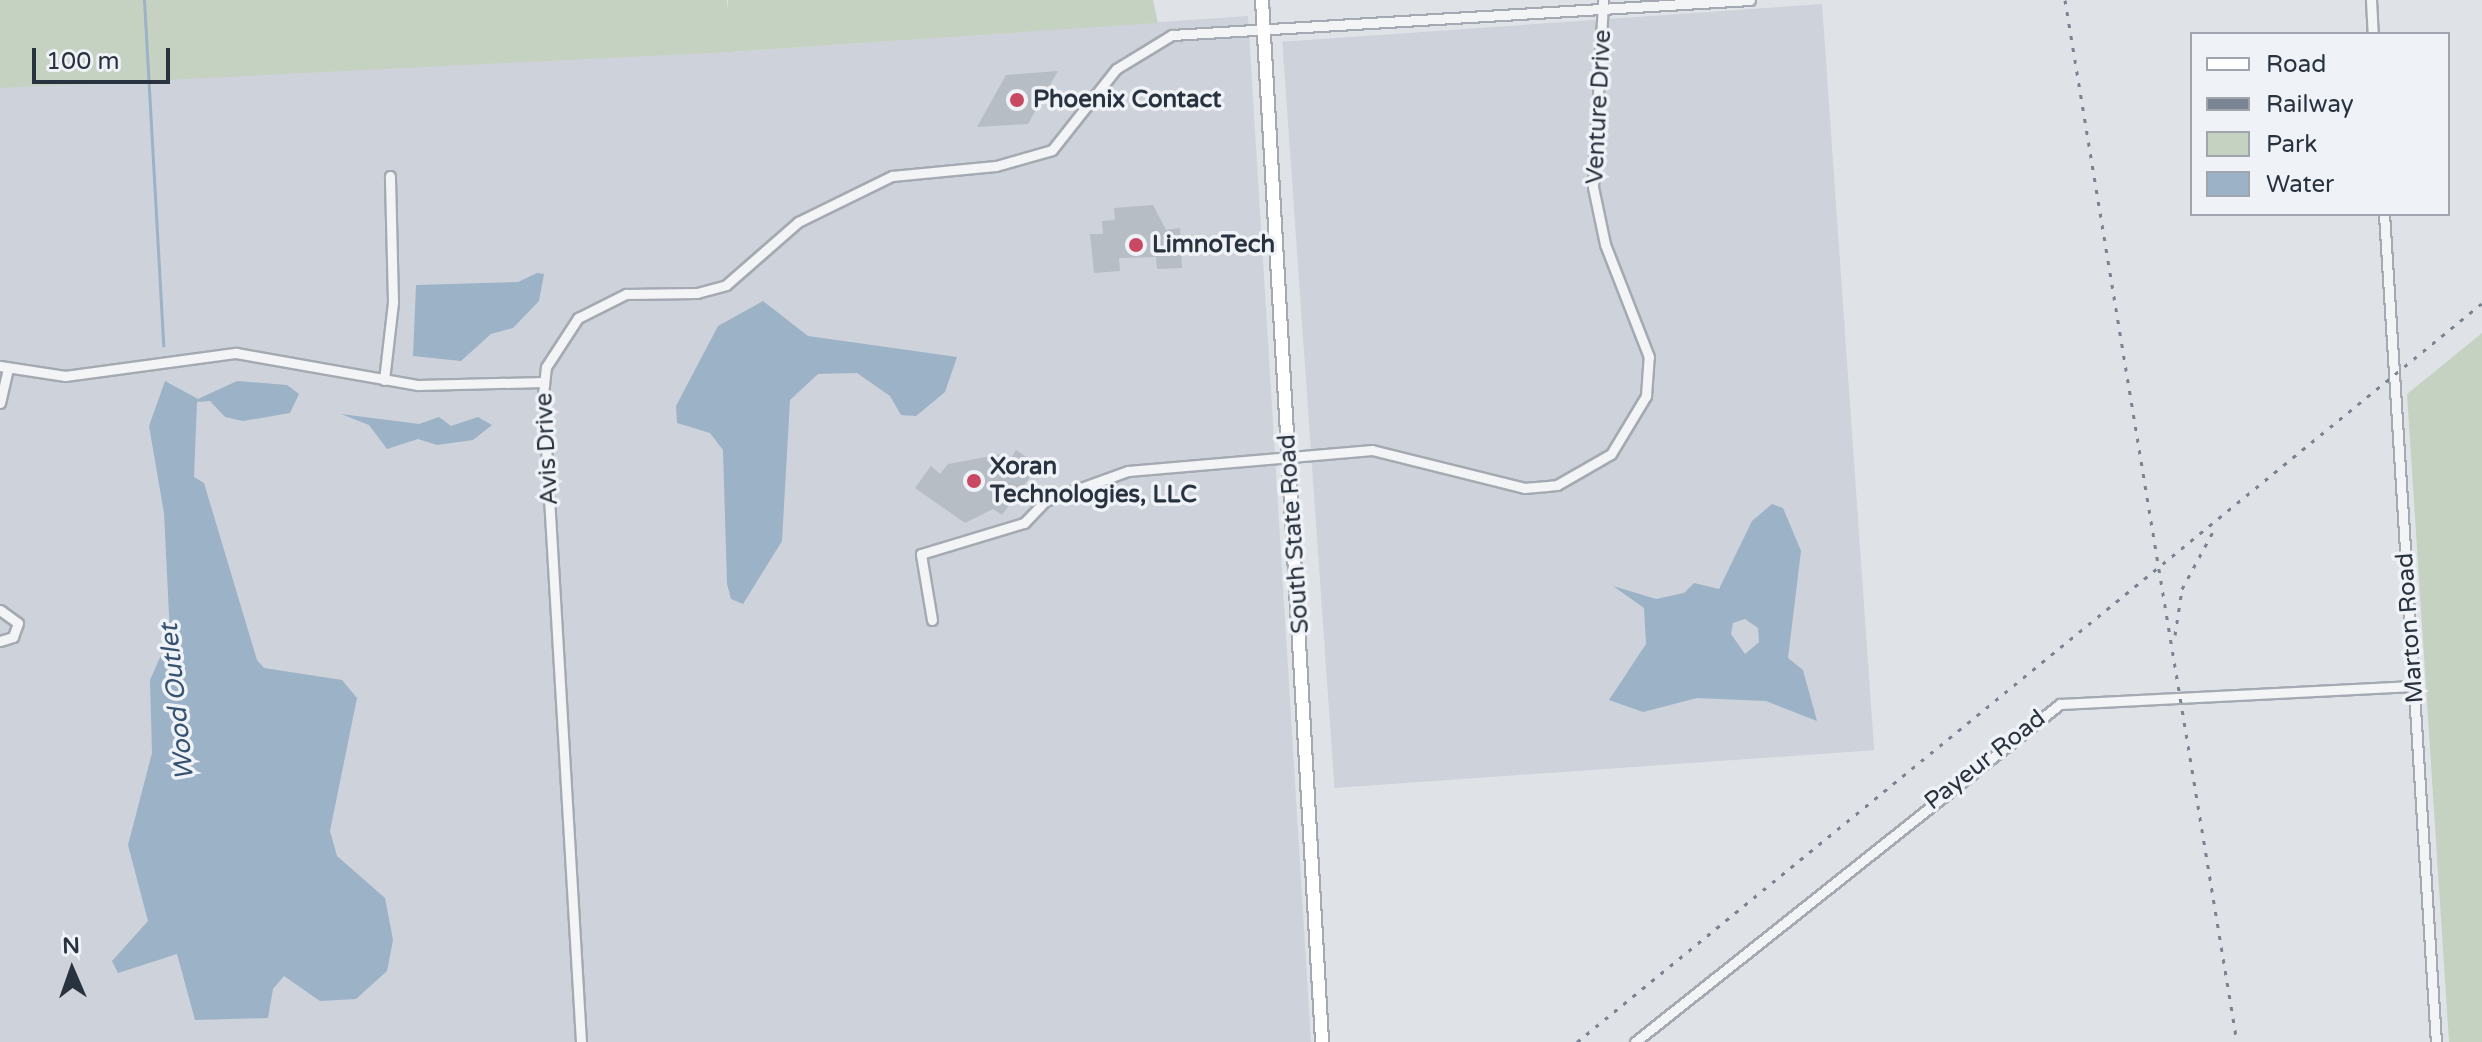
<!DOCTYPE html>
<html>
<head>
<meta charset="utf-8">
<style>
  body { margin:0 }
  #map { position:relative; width:2482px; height:1042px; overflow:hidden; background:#dfe3e8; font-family:"Varela Round",sans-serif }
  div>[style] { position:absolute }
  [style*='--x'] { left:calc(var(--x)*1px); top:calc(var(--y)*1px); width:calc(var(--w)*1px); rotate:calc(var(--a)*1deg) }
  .built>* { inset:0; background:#ced2da; transform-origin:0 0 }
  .green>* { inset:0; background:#c6d2c1 }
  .water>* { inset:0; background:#9cb2c7 }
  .stream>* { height:3px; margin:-1.5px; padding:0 1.5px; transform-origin:1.5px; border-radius:1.5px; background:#9cb2c7 }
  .building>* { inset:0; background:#b7bdc5 }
  .roads { filter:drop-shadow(2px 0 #a5aab2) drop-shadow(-2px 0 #a5aab2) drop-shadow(0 2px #a5aab2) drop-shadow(0 -2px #a5aab2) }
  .minor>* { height:9px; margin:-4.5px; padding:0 4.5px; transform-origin:4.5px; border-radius:4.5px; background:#f2f4f6 }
  .secondary>* { height:12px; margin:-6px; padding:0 6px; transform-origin:6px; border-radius:6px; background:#fff }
  .rail>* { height:3px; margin-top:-1.5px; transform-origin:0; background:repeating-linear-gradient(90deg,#798391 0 4px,transparent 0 12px) }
  .dots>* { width:22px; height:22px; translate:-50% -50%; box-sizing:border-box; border:4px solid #eff2f6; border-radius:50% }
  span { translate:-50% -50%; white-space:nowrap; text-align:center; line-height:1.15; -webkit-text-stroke:7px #eff2f6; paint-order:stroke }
  .poi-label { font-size:24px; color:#29323f; font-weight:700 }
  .left { translate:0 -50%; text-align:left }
  .street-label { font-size:24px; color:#29323f }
  .water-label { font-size:26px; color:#355271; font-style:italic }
  .legend { position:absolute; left:2190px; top:32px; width:260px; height:184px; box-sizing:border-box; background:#eff2f6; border:2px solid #a0a5ad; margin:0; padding:10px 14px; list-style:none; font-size:24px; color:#29323f }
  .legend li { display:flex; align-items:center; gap:16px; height:40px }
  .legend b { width:40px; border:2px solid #a0a5ad }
  .north { position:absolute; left:32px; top:930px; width:80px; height:80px; -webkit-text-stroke:6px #eff2f6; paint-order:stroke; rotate:358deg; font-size:22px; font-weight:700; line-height:32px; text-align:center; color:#29323f }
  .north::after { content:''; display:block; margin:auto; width:28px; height:36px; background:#29323f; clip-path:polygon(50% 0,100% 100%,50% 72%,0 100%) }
  .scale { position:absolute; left:32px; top:48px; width:138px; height:36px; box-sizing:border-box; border:4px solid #29323f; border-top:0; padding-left:10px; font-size:24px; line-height:28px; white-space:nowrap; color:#29323f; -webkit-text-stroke:6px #eff2f6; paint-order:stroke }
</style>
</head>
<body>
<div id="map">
  <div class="built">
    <div style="clip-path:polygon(0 0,727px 0,730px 52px,1248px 16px,1311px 1042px,0 1042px)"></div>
    <div style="left:1822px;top:4px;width:748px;height:541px;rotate:86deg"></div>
  </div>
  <div class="green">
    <div style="clip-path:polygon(0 0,727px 0,728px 12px,728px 0,1153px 0,1158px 23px,730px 52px,0 88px)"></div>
    <div style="clip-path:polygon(2482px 333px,2482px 1042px,2449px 1042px,2407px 394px)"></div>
  </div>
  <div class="water">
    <div style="clip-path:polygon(537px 273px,544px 274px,539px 301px,513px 328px,491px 334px,461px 361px,413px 356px,416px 285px,518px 282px)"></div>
    <div style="clip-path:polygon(763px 301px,808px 336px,957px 357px,945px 392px,916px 416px,901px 415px,890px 396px,857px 373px,818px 374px,790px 400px,782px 541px,743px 604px,731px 599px,727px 584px,723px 450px,710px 433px,677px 423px,676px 406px,718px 326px)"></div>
    <div style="clip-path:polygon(165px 381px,198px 399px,237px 381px,287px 385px,299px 394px,290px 413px,243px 421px,225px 417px,210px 401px,197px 402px,194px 477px,204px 483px,257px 660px,264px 668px,342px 680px,357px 698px,330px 831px,337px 856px,385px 898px,393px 940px,387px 971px,356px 999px,320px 1001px,284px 976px,273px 989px,268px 1018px,195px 1020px,177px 954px,118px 973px,112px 961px,148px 921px,128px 845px,152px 753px,150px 680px,170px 635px,164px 513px,149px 426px)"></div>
    <div style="clip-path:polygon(341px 414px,419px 424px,439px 417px,451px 426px,478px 417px,492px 425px,473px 440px,437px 445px,418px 439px,387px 449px,369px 425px)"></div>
    <div style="clip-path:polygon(evenodd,1772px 504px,1783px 508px,1801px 551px,1788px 658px,1803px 670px,1817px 721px,1766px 701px,1697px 698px,1643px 712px,1609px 700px,1646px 644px,1644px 608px,1613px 586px,1656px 599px,1684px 593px,1694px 583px,1719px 589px,1752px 521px,1772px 504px,1745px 619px,1758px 628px,1759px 642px,1745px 654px,1731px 634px,1733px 623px,1745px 619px)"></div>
  </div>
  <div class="stream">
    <div style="--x:144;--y:0;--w:346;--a:86.8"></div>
  </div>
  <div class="building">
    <div style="clip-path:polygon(1058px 71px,1028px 124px,977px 127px,1006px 75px)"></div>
    <div style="clip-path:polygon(1153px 205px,1166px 230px,1180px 228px,1182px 268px,1157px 269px,1156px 257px,1119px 258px,1120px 271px,1094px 273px,1090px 234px,1103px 234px,1102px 221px,1115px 220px,1114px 208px)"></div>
    <div style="clip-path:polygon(1016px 450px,1039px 465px,1002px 515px,993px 509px,965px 523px,915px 488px,931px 466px,940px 474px,948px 464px,1002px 454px,1010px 460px)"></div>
  </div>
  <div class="roads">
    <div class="minor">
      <div style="--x:2371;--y:0;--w:34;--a:87"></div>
      <div style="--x:2384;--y:214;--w:830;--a:86.41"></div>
      <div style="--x:0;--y:366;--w:66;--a:8.7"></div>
      <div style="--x:65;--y:376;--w:173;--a:-7.7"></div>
      <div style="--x:236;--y:353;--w:185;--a:10"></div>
      <div style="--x:418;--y:385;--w:125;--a:-1.4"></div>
      <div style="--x:384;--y:380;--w:79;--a:-83.4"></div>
      <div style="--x:393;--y:302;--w:126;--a:-91.4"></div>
      <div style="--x:0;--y:403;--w:35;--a:-77"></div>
      <div style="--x:0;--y:610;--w:22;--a:36"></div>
      <div style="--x:18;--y:623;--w:15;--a:110"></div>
      <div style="--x:13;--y:637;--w:14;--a:163"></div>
      <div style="--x:932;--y:620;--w:67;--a:-99.5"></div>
      <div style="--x:921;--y:554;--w:108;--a:-16.8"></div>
      <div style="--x:1024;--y:523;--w:30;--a:-46"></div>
      <div style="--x:1045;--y:501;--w:88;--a:-19.9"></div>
      <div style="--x:1128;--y:471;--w:245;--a:-4.9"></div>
      <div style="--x:1372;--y:450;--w:157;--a:14"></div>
      <div style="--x:1524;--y:488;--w:33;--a:-5"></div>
      <div style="--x:1557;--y:485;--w:62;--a:-29.9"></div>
      <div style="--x:1611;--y:454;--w:68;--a:-58.9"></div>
      <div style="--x:1646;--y:396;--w:39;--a:-86"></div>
      <div style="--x:1649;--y:357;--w:121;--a:-111.3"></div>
      <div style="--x:1605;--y:244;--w:58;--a:-101.9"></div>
      <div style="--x:1593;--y:187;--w:187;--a:-86.9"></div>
      <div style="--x:581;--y:1042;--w:648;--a:-93.36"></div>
      <div style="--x:543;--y:395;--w:28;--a:-84"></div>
      <div style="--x:546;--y:367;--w:59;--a:-56.9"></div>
      <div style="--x:578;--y:318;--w:54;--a:-26.6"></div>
      <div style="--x:626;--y:294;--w:71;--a:-0.8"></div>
      <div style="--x:697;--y:293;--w:30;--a:-15"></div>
      <div style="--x:726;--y:285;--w:96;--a:-41.2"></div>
      <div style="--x:798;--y:222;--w:105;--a:-26.1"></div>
      <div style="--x:892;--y:176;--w:104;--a:-5.5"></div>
      <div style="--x:996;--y:166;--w:58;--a:-15.9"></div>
      <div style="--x:1052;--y:150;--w:103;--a:-51.7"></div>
      <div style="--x:1116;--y:69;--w:66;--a:-31.3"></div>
      <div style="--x:1172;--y:35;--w:579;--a:-3.47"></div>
      <div style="--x:1635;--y:1042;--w:543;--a:-38.5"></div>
      <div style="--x:2060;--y:704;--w:354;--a:-2.9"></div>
    </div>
    <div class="secondary">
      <div style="--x:1262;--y:0;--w:1044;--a:86.7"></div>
    </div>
  </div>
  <div class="rail">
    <div style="--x:2065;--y:0;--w:1056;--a:80.63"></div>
    <div style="--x:2175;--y:635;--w:47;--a:-81.3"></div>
    <div style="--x:2182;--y:589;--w:69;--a:-61.6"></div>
    <div style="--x:1577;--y:1042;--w:1168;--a:-39.23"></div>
  </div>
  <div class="dots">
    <div style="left:1017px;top:100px;background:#c94962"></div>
    <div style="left:1136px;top:245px;background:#c94962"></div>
    <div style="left:974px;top:481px;background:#c94962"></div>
  </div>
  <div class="poi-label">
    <span class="left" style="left:1033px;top:100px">Phoenix Contact</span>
    <span class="left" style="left:1152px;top:245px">LimnoTech</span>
    <span class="left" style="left:990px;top:481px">Xoran<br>Technologies, LLC</span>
  </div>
  <div class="street-label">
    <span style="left:1599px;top:107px;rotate:-87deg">Venture Drive</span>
    <span style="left:547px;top:449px;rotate:-93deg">Avis Drive</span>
    <span style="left:1294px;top:534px;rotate:-94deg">South State Road</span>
    <span style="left:2410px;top:628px;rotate:-94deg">Marton Road</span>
    <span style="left:1985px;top:760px;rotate:-38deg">Payeur Road</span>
  </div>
  <div class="water-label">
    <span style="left:177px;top:702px;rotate:-96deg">Wood Outlet</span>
  </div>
  <ul class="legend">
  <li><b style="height:10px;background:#fff"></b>Road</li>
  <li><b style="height:10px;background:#798391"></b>Railway</li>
  <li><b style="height:22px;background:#c6d2c1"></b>Park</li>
  <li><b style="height:22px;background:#9cb2c7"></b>Water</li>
  </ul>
  <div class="north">N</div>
  <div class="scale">100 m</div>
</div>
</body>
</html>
